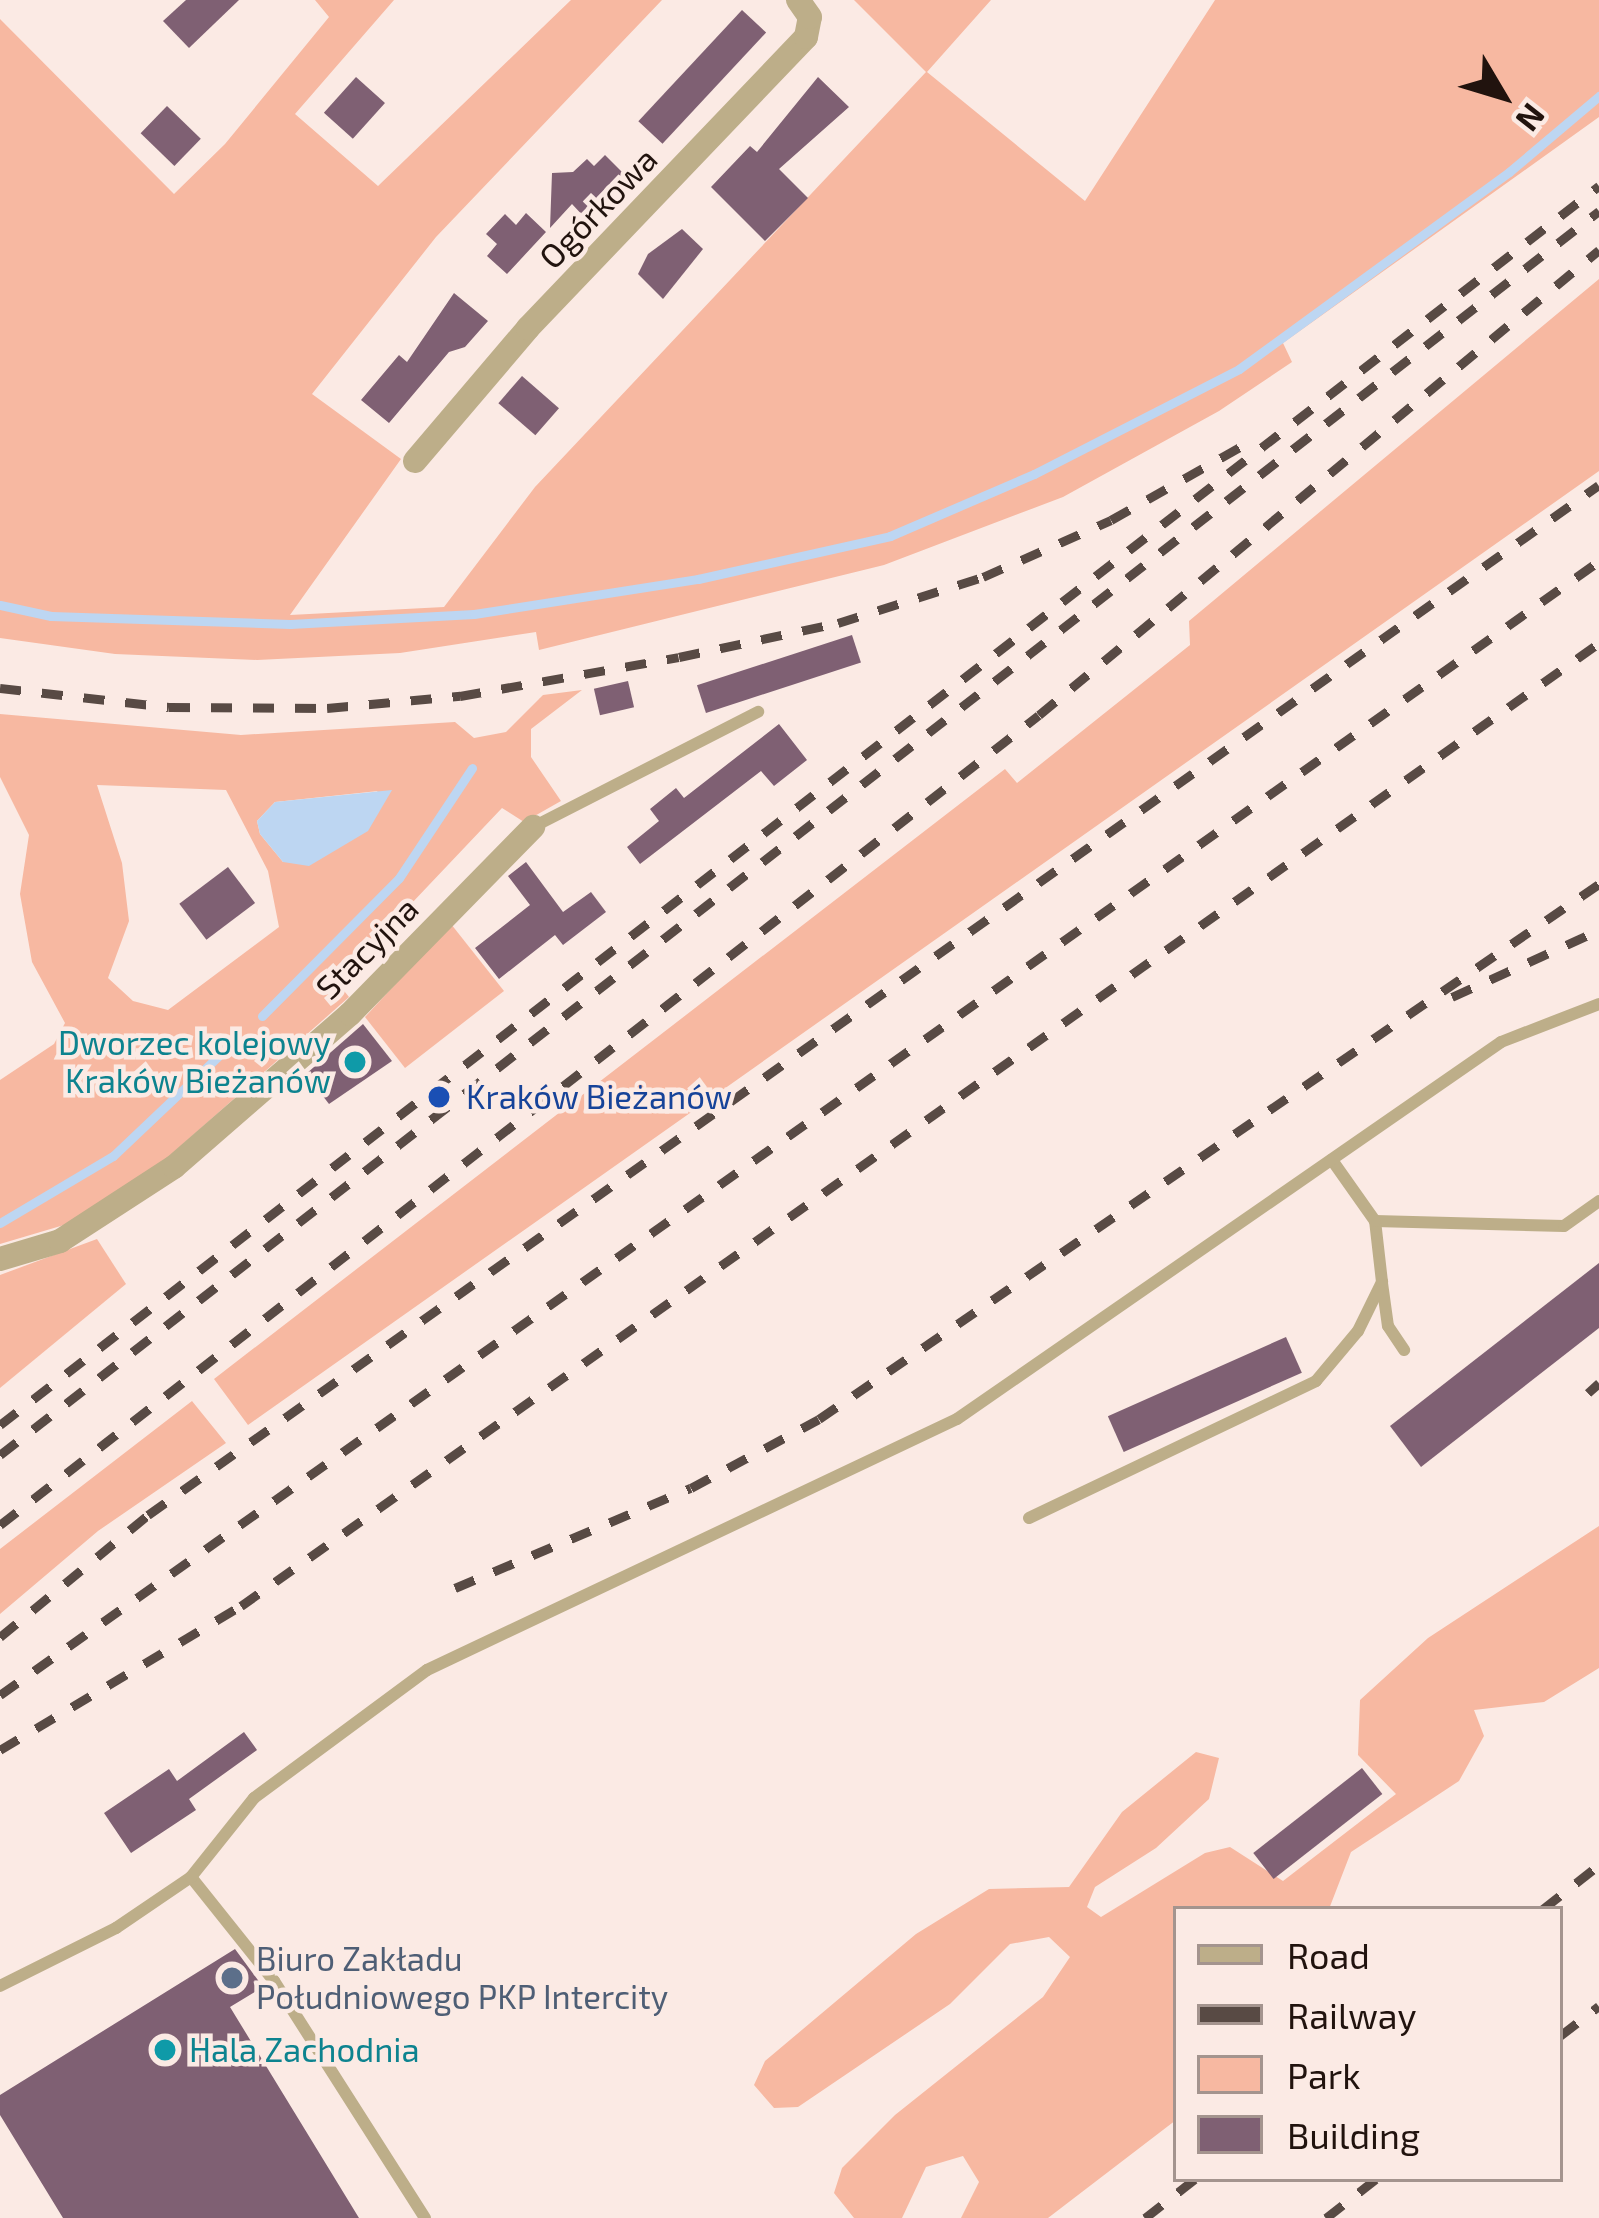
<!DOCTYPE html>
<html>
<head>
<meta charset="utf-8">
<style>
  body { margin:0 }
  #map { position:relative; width:1599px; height:2218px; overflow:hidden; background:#fbeae4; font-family:"Exo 2",sans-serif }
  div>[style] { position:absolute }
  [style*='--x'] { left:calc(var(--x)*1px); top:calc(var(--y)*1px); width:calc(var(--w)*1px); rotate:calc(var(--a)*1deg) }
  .green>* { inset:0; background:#f7b8a1 }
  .water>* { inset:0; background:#bdd6f2 }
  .stream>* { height:9px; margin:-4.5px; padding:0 4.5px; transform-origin:4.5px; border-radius:4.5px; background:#bdd6f2 }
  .building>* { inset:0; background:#7f6073; transform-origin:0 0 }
  .lane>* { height:12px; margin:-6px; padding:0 6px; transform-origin:6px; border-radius:6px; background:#bdae89 }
  .street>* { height:24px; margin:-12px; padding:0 12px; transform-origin:12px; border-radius:12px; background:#bdae89 }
  .rail>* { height:9px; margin-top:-4.5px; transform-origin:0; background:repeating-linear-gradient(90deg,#584a44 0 21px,transparent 0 42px) }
  .dots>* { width:33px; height:33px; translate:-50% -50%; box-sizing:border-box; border:6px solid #fbeae4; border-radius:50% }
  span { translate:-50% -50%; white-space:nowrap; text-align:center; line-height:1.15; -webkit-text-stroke:9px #fbeae4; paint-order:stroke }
  .street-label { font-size:33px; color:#21130e }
  .culture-label { font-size:33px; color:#0d838f }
  .right { translate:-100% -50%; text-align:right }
  .left { translate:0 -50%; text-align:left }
  .transit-label { font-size:33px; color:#164399 }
  .service-label { font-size:33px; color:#4e5e75 }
  .legend { position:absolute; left:1173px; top:1906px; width:390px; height:276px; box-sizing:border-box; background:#fbeae4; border:3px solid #a4948e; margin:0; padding:15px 21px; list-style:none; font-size:36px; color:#21130e }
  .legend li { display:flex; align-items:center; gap:24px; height:60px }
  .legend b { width:60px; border:3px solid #a4948e }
  .north { position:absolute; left:1443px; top:36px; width:120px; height:120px; -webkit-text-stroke:9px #fbeae4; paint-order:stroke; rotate:128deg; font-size:33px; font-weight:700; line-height:48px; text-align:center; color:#21130e }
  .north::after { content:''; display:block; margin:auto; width:42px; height:54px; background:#21130e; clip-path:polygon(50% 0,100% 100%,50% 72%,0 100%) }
</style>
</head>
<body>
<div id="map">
  <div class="green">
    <div style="clip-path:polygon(315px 0,394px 0,295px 114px,378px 186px,571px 0,662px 0,436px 237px,312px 394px,401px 459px,290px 615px,444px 607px,535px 487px,926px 72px,854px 0,991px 0,927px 72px,1085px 201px,1215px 0,1599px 0,1599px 117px,1283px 343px,1292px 362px,1219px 411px,1063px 497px,884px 565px,539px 650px,536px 632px,400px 653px,257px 660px,115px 654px,0 638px,0 19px,174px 194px,225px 144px,329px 17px)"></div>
    <div style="clip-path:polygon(1599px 279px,1599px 471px,248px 1425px,214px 1379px,1005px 769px,1017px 783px,1190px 645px,1189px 621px)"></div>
    <div style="clip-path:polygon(evenodd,582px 690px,531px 729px,531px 757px,561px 801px,524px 822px,502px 808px,337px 982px,349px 997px,157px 1167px,64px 1225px,0 1244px,0 1080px,54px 1044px,65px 1023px,32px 962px,20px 894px,29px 835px,0 777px,0 714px,241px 735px,455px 722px,474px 738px,506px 732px,543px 695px,582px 690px,97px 785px,226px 790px,268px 871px,279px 927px,168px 1010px,133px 1001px,108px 978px,129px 921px,122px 863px,97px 785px,582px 690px,378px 791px,283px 862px,260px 834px,257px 821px,275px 802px,378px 791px)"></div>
    <div style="clip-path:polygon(451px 924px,504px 991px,405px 1068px,365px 1017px)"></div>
    <div style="clip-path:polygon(97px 1239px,126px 1284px,0 1388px,0 1275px)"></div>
    <div style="clip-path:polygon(192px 1401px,226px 1443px,98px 1531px,0 1614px,0 1549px)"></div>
    <div style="clip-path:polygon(1599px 1526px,1599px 1668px,1544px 1702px,1474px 1710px,1484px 1736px,1459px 1781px,1351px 1852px,1329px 1909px,1176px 1909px,1176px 2120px,1048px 2218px,961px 2218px,979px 2182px,963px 2156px,926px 2167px,902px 2218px,854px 2218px,834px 2193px,842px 2168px,895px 2115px,1043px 1997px,1070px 1957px,1049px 1937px,1010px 1944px,950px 2004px,798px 2107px,774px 2108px,754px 2085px,765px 2061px,916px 1934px,989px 1889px,1069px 1887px,1122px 1812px,1196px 1752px,1219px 1758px,1209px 1799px,1156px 1848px,1095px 1887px,1087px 1907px,1101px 1917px,1205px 1853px,1230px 1847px,1283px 1881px,1396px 1794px,1358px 1755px,1360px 1700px,1428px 1638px)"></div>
  </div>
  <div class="water">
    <div style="clip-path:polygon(392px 790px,368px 831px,309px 866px,283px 862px,260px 834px,257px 821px,275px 802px)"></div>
  </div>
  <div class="stream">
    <div style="--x:0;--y:605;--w:52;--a:12.2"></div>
    <div style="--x:51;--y:616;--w:239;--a:1.9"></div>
    <div style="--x:290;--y:624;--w:184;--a:-3.1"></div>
    <div style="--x:474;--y:614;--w:227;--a:-8.9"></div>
    <div style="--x:698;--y:579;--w:197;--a:-12.6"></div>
    <div style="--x:890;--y:536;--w:157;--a:-23.3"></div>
    <div style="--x:1034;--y:474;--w:230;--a:-27.1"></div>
    <div style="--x:1239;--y:369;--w:334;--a:-36.1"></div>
    <div style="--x:1509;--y:172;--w:118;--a:-40.2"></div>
    <div style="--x:262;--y:1016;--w:194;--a:-45.2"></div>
    <div style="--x:399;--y:878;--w:132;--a:-56.4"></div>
    <div style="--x:0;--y:1223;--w:131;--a:-30.7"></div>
    <div style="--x:113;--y:1156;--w:157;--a:-43.5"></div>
  </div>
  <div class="building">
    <div style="clip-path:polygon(186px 0,239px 0,189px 48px,163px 21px)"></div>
    <div style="left:742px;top:10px;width:33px;height:152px;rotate:43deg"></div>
    <div style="left:356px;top:77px;width:39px;height:48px;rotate:42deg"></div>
    <div style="clip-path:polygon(818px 77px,849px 107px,779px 169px,808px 198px,765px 241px,711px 187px,750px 146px,757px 152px)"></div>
    <div style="left:167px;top:106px;width:47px;height:38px;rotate:44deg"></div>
    <div style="clip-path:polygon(605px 155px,624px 174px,616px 188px,586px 219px,572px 204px,550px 228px,552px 173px,573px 172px,587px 159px,594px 166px)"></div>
    <div style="clip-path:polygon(526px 213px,546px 232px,507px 274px,487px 256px,497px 244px,486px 234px,505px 214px,516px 225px)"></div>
    <div style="clip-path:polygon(682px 229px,703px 249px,663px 299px,638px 274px,648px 254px)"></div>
    <div style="clip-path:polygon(454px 293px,488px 321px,465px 347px,449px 352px,389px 423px,361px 400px,399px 355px,407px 362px)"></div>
    <div style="left:522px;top:376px;width:49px;height:36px;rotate:41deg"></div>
    <div style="left:852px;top:635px;width:29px;height:163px;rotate:72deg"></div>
    <div style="left:628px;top:681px;width:27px;height:35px;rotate:77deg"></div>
    <div style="clip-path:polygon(779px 724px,807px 760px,774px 786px,761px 771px,640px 864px,627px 847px,659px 821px,650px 809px,676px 788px,684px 798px)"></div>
    <div style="clip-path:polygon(526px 862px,563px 912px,591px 892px,606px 912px,563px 945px,555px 935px,499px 979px,475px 948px,530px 905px,508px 876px)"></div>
    <div style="left:228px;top:867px;width:45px;height:61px;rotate:53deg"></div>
    <div style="clip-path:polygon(363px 1024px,392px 1061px,329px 1104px,306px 1074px)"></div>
    <div style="clip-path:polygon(1599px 1263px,1599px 1328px,1421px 1467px,1390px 1426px)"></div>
    <div style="left:1286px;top:1337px;width:39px;height:195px;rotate:66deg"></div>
    <div style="clip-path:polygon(244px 1732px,257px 1750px,189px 1799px,196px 1810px,131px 1853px,104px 1813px,169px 1769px,177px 1781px)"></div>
    <div style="left:1362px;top:1768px;width:33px;height:138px;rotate:52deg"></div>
    <div style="clip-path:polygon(235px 1949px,263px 1987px,230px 2007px,359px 2218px,63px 2218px,0 2115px,0 2095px)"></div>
  </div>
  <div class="lane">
    <div style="--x:533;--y:827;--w:253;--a:-27.1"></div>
    <div style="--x:1375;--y:1221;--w:189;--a:1.5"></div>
    <div style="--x:1564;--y:1226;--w:43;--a:-35.5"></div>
    <div style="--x:1382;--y:1283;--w:43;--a:82.1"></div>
    <div style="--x:1388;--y:1326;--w:29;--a:56"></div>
    <div style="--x:1029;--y:1518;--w:318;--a:-25.5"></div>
    <div style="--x:1316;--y:1381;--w:65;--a:-50"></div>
    <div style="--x:1358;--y:1331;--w:55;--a:-63.9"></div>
    <div style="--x:1382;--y:1282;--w:61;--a:-96.5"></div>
    <div style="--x:1375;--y:1221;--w:75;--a:-125.2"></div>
    <div style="--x:191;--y:1877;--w:133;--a:51.4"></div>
    <div style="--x:274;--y:1981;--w:281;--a:57.5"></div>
    <div style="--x:0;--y:1986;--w:130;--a:-26.6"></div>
    <div style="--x:116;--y:1928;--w:91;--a:-34.2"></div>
    <div style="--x:191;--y:1877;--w:101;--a:-51.4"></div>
    <div style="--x:254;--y:1798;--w:215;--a:-36.5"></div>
    <div style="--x:427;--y:1670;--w:586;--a:-25.34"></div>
    <div style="--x:957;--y:1419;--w:662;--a:-34.72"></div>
    <div style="--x:1501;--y:1042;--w:105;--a:-21.2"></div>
  </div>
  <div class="street">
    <div style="--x:415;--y:461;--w:175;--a:-49.6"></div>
    <div style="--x:528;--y:328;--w:402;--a:-46.3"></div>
    <div style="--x:806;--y:37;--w:20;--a:-79"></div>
    <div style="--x:810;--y:17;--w:21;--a:-125"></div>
    <div style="--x:0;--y:1259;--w:63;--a:-16.7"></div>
    <div style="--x:60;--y:1241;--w:136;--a:-33"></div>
    <div style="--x:174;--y:1167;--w:233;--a:-41"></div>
    <div style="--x:350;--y:1014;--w:262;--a:-45.6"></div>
  </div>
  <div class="rail">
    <div style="--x:0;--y:688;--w:170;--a:6.4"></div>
    <div style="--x:169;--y:707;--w:158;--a:0.4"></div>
    <div style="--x:327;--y:708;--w:134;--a:-5.2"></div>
    <div style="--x:460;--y:696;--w:222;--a:-10.1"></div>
    <div style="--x:679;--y:657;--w:163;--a:-12.1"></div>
    <div style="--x:838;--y:623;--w:152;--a:-17.6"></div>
    <div style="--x:983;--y:577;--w:140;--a:-24"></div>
    <div style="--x:1111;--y:520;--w:150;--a:-29.5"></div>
    <div style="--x:1452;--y:997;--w:162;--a:-24.5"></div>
    <div style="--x:1588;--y:1393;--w:15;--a:-42"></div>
    <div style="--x:0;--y:1425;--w:2023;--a:-37.77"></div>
    <div style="--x:0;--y:1455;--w:2026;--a:-37.88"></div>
    <div style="--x:0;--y:1525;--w:1317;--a:-37.94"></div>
    <div style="--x:1039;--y:715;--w:728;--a:-39.7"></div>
    <div style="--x:455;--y:1588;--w:256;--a:-23"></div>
    <div style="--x:691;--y:1488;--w:145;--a:-28.3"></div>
    <div style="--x:819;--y:1419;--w:946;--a:-34.45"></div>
    <div style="--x:0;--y:1637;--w:192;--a:-39.5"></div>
    <div style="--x:148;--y:1515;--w:1779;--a:-35.37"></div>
    <div style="--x:0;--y:1695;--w:1960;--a:-35.34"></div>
    <div style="--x:0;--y:1750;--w:281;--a:-30.9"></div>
    <div style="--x:241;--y:1606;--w:1665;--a:-35.34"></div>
    <div style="--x:1543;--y:1909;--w:71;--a:-38.2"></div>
    <div style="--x:1560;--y:2036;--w:49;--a:-37.6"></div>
    <div style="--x:1145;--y:2218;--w:63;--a:-38"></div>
    <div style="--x:1326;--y:2218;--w:63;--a:-38"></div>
  </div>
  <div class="dots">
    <div style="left:355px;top:1062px;background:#0f9aa8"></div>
    <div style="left:439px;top:1097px;background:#1a4fb4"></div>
    <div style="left:232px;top:1978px;background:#5c6f8a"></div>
    <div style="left:165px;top:2050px;background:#0f9aa8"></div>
  </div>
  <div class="street-label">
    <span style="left:598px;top:208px;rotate:-46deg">Ogórkowa</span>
    <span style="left:367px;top:948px;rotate:-45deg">Stacyjna</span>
  </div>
  <div class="culture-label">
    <span class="right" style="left:331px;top:1062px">Dworzec kolejowy<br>Kraków Bieżanów</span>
    <span class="left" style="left:189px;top:2050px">Hala Zachodnia</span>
  </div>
  <div class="transit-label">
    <span class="left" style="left:466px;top:1097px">Kraków Bieżanów</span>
  </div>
  <div class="service-label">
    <span class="left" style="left:256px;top:1978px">Biuro Zakładu<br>Południowego PKP Intercity</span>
  </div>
  <ul class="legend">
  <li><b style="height:15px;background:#bdae89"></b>Road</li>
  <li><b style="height:15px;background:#584a44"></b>Railway</li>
  <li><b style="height:33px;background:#f7b8a1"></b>Park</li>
  <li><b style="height:33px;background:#7f6073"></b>Building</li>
  </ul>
  <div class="north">N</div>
</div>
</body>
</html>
